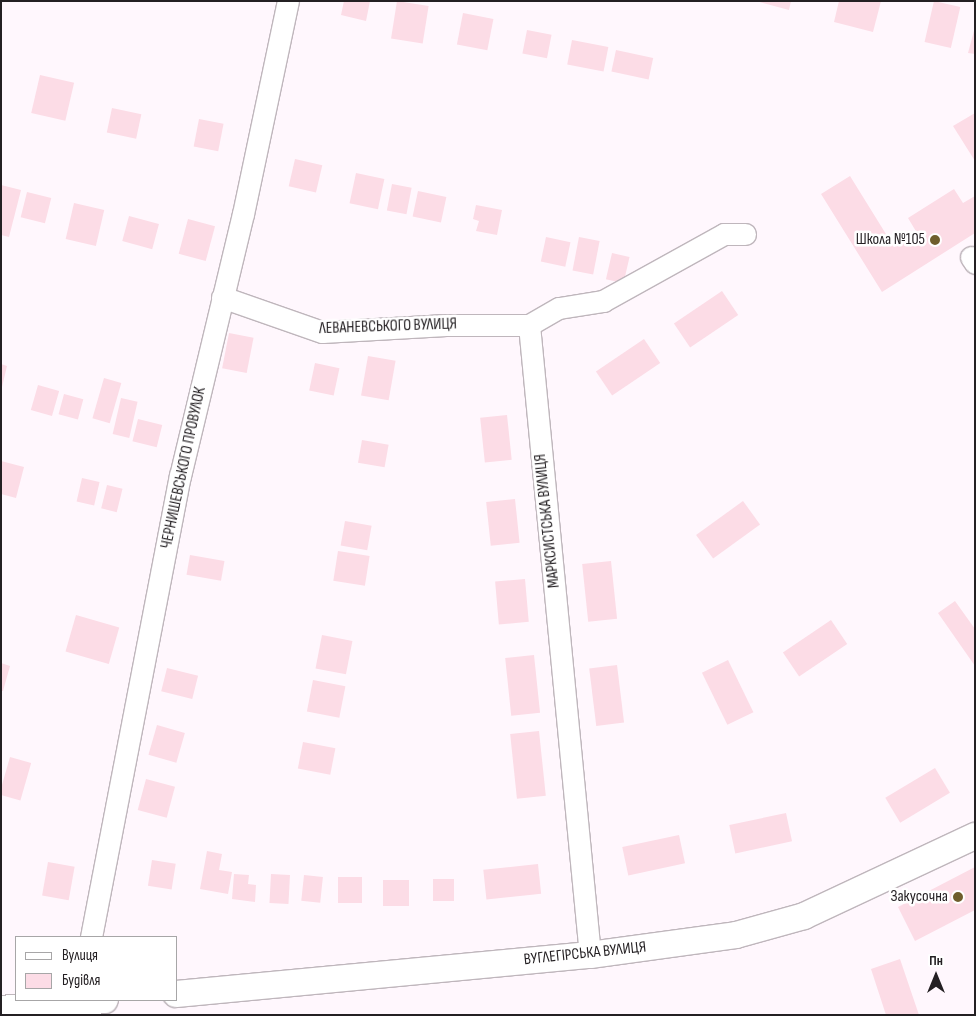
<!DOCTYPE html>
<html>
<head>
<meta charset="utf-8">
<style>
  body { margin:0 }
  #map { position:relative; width:976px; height:1016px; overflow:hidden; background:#fff7fd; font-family:"Sofia Sans Condensed",sans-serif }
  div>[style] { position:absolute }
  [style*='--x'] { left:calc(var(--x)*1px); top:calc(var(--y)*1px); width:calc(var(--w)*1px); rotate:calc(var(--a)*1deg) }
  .building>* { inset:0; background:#fcdce6; transform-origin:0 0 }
  .roads { filter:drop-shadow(1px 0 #bfb6bc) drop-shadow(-1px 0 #bfb6bc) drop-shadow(0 1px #bfb6bc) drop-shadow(0 -1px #bfb6bc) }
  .minor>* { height:21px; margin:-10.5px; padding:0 10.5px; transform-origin:10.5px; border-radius:10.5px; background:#fff }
  .tertiary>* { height:26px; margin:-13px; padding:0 13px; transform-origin:13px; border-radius:13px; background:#fff }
  .dots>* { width:14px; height:14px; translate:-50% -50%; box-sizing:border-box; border:2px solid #fff; border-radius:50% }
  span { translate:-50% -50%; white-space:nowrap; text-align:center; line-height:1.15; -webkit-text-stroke:5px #fff; paint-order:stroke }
  .poi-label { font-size:16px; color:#242023 }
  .right { translate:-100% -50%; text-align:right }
  .street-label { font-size:16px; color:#242023 }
  .frame { position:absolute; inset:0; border:2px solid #242023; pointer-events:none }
  .legend { position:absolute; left:15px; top:936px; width:162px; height:65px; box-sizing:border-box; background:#fff; border:1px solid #a7a6a7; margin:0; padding:6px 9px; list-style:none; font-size:15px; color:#242023 }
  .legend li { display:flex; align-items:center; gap:10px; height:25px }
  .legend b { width:25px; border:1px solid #a7a6a7 }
  .north { position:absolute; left:911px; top:951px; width:50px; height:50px; -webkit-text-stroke:4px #fff; paint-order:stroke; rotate:0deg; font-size:14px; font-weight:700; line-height:20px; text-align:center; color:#242023 }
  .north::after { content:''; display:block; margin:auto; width:18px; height:22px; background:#242023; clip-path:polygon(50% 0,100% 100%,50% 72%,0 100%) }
</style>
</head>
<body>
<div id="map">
  <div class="building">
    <div style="clip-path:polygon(344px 1px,370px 1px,366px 21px,341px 15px)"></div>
    <div style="left:397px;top:1px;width:32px;height:38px;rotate:9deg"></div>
    <div style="clip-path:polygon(756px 1px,791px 1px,789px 10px)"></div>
    <div style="clip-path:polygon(839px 1px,881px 1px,873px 32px,834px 22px)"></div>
    <div style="left:934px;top:1px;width:27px;height:42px;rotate:13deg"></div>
    <div style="left:463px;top:13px;width:31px;height:32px;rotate:11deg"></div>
    <div style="clip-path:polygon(975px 27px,975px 54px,968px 53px)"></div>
    <div style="left:527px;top:30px;width:25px;height:24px;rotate:11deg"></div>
    <div style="left:572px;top:40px;width:37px;height:25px;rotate:11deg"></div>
    <div style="left:616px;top:50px;width:38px;height:22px;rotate:12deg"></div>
    <div style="left:40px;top:75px;width:35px;height:39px;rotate:13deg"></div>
    <div style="left:112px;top:108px;width:30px;height:25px;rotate:12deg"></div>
    <div style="clip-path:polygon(975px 113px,975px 161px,953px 126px)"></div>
    <div style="left:199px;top:119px;width:25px;height:28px;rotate:11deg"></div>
    <div style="left:295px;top:159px;width:28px;height:28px;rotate:13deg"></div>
    <div style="left:356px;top:173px;width:29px;height:31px;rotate:12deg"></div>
    <div style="clip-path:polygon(850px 176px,894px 247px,917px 233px,908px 218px,954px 189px,963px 203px,975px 196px,975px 233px,882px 292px,821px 194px)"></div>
    <div style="left:392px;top:184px;width:20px;height:27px;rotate:11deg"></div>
    <div style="clip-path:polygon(1px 185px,21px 190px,9px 237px,1px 235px)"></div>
    <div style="left:418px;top:191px;width:29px;height:26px;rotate:12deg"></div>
    <div style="left:27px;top:192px;width:25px;height:26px;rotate:14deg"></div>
    <div style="left:74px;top:203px;width:31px;height:37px;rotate:13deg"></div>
    <div style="clip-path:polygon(476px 205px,502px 210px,497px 235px,476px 231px,479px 221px,473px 219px)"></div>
    <div style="left:129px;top:216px;width:31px;height:26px;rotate:15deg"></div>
    <div style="left:188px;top:219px;width:28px;height:36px;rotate:15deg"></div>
    <div style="left:546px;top:237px;width:25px;height:25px;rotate:12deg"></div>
    <div style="left:579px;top:237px;width:21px;height:34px;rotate:11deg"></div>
    <div style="left:612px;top:253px;width:18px;height:27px;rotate:13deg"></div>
    <div style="left:722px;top:291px;width:29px;height:58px;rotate:56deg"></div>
    <div style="left:229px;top:333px;width:25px;height:36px;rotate:11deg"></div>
    <div style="left:644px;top:339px;width:29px;height:58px;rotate:56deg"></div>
    <div style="left:368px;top:356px;width:28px;height:40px;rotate:10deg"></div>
    <div style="left:315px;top:363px;width:25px;height:28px;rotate:12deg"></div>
    <div style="clip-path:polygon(1px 364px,7px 366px,2px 387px,1px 387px)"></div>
    <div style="left:104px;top:378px;width:18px;height:42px;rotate:16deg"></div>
    <div style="left:38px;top:385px;width:22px;height:26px;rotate:16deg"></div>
    <div style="left:64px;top:394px;width:20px;height:21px;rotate:15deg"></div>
    <div style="left:121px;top:398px;width:17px;height:37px;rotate:13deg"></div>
    <div style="left:507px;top:415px;width:45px;height:27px;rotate:84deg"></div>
    <div style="left:138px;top:419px;width:25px;height:23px;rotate:14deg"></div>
    <div style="left:362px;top:440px;width:27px;height:23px;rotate:10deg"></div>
    <div style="clip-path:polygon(1px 461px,24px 467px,16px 498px,1px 494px)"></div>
    <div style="left:82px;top:478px;width:18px;height:24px;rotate:13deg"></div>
    <div style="left:107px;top:485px;width:16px;height:24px;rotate:14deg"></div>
    <div style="left:515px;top:499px;width:44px;height:29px;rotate:84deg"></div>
    <div style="left:743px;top:501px;width:29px;height:58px;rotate:54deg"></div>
    <div style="left:345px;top:521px;width:27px;height:25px;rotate:10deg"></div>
    <div style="left:338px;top:551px;width:32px;height:30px;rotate:9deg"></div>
    <div style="left:190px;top:555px;width:35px;height:20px;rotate:10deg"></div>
    <div style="left:611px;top:561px;width:58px;height:29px;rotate:84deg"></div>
    <div style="left:525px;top:579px;width:43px;height:30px;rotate:85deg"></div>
    <div style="clip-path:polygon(955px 601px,975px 629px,975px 666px,938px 613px)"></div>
    <div style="left:76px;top:615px;width:45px;height:38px;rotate:16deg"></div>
    <div style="left:831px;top:620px;width:29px;height:58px;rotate:56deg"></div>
    <div style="left:322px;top:635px;width:31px;height:34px;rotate:11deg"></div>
    <div style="left:534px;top:655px;width:58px;height:29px;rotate:84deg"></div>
    <div style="left:728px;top:660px;width:58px;height:29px;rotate:64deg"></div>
    <div style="clip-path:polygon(1px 663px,10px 666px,3px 691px,1px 691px)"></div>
    <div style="left:617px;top:665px;width:58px;height:28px;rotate:83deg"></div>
    <div style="left:167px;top:668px;width:32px;height:24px;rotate:14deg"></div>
    <div style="left:313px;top:680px;width:33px;height:32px;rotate:11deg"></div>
    <div style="left:157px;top:725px;width:29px;height:31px;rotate:16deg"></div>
    <div style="left:539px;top:731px;width:65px;height:29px;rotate:84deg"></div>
    <div style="left:303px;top:742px;width:33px;height:27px;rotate:11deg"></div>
    <div style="left:10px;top:757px;width:22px;height:39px;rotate:16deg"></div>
    <div style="left:935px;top:768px;width:29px;height:58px;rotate:59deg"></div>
    <div style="left:146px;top:779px;width:30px;height:32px;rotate:15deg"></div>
    <div style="left:786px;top:813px;width:29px;height:58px;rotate:78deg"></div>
    <div style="left:679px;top:835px;width:29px;height:58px;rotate:78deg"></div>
    <div style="clip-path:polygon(207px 851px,222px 854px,219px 870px,232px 872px,228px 894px,200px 889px)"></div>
    <div style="left:152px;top:860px;width:24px;height:26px;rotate:9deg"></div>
    <div style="left:48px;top:862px;width:27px;height:34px;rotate:10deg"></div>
    <div style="left:538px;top:864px;width:30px;height:55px;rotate:84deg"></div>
    <div style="clip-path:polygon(975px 867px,975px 910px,915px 941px,898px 907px)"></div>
    <div style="clip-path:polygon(234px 874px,249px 875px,248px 884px,256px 885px,255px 902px,232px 899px)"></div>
    <div style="left:271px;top:874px;width:19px;height:29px;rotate:3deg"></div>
    <div style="left:304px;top:875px;width:19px;height:26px;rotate:6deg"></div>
    <div style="left:338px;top:877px;width:24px;height:26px"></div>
    <div style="left:454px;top:879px;width:22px;height:21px;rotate:90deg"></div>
    <div style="left:409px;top:880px;width:26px;height:26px;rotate:90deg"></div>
    <div style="clip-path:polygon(900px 959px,919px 1015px,886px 1015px,871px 969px)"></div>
  </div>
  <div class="roads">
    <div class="minor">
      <div style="--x:971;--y:257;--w:7;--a:56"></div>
      <div style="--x:222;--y:297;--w:106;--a:19.3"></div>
      <div style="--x:322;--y:332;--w:124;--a:-3.2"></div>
      <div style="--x:446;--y:325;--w:83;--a:0"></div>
      <div style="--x:529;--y:325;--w:633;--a:84.47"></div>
      <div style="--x:529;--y:325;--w:34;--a:-30"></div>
      <div style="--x:559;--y:308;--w:45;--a:-9"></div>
      <div style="--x:603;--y:301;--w:138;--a:-29"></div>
      <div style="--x:724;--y:234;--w:21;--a:0"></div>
      <div style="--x:91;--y:937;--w:470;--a:-79.1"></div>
      <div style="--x:180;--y:476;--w:269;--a:-76.5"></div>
      <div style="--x:243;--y:214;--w:218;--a:-78.1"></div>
    </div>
    <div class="tertiary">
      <div style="--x:176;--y:994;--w:416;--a:-5.4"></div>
      <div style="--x:590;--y:955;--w:147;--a:-7.8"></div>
      <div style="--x:736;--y:935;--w:71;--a:-15.6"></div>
      <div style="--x:804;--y:916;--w:189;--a:-25.1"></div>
      <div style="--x:1;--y:1009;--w:104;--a:-4.9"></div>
    </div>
  </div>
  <div class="dots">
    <div style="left:935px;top:240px;background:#6f5e2c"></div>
    <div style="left:958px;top:897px;background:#6f5e2c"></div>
  </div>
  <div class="poi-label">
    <span class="right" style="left:925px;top:240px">Школа №105</span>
    <span class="right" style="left:948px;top:897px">Закусочна</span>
  </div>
  <div class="street-label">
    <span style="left:388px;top:327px;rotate:-2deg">ЛЕВАНЕВСЬКОГО ВУЛИЦЯ</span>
    <span style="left:184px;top:468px;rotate:-78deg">ЧЕРНИШЕВСЬКОГО ПРОВУЛОК</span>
    <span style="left:548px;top:521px;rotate:-96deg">МАРКСИСТСЬКА ВУЛИЦЯ</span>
    <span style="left:585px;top:954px;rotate:-6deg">ВУГЛЕГІРСЬКА ВУЛИЦЯ</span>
  </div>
  <div class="frame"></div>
  <ul class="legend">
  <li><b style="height:6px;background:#fff"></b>Вулиця</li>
  <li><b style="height:14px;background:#fcdce6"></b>Будівля</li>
  </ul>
  <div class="north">Пн</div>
</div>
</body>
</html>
